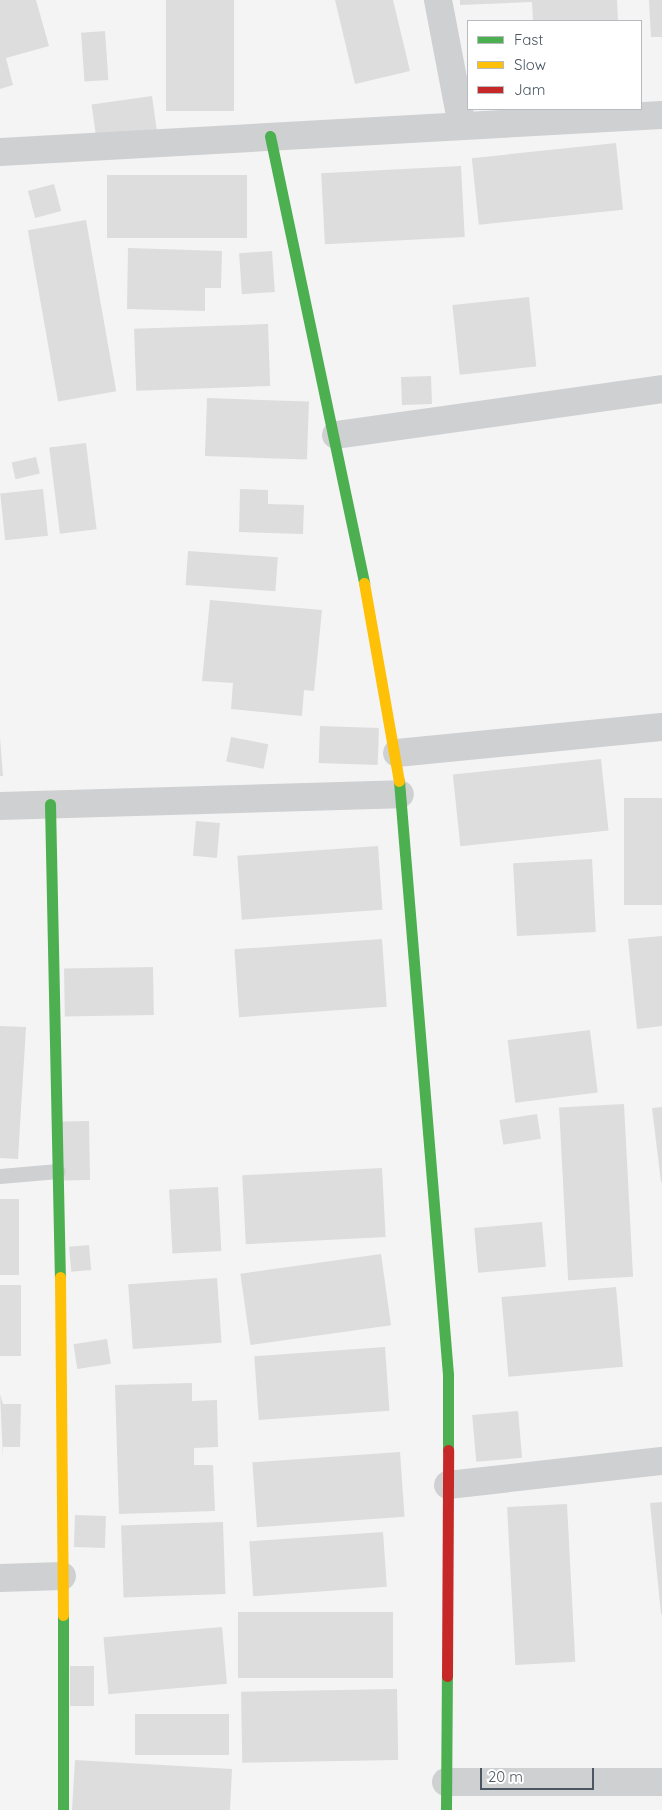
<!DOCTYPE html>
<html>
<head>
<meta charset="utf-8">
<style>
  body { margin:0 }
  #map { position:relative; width:662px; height:1810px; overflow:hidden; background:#f4f4f4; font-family:Quicksand,sans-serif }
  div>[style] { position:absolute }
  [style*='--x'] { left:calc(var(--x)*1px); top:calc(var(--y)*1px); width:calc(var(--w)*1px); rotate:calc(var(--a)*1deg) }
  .building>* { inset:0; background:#ddddde; transform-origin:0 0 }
  .lane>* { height:15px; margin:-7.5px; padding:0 7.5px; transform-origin:7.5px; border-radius:7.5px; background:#ced0d2 }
  .street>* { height:28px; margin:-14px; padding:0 14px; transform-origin:14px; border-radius:14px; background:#ced0d2 }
  .fast>* { height:11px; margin:-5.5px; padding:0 5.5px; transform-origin:5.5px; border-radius:5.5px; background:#4caf50 }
  .slow>* { height:11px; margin:-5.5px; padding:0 5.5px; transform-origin:5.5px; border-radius:5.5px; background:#ffc107 }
  .jam>* { height:11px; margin:-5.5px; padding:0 5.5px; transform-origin:5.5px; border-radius:5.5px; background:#c62828 }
  span { translate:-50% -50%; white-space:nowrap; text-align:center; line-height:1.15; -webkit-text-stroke:5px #fff; paint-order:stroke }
  .legend { position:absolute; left:467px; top:20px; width:175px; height:90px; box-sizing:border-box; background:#fff; border:1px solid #b7bbc0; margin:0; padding:6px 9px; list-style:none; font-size:15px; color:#4a5661 }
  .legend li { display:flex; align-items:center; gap:10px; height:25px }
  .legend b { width:25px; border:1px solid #b7bbc0 }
  .scale { position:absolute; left:480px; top:1768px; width:114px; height:22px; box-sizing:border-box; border:2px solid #4a5661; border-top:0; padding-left:6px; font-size:15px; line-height:18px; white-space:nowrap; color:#4a5661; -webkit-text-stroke:4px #fff; paint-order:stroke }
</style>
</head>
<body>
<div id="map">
  <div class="building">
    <div style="clip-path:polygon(0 0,36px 0,49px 46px,6px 58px,13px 85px,0 89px)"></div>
    <div style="left:166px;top:0;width:68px;height:111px"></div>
    <div style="clip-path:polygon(335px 0,393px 0,410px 71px,355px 84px)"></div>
    <div style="clip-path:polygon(460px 0,617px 0,618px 21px,533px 21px,532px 2px,460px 5px)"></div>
    <div style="clip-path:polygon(649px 0,662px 0,662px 37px,651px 37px)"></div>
    <div style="left:105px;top:31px;width:49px;height:24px;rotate:86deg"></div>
    <div style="left:152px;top:96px;width:36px;height:61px;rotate:82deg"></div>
    <div style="left:616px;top:143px;width:67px;height:145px;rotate:84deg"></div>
    <div style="left:461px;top:166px;width:71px;height:140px;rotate:87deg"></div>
    <div style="left:107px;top:175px;width:140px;height:63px"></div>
    <div style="left:54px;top:184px;width:28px;height:27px;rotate:75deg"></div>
    <div style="left:86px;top:220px;width:174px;height:59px;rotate:80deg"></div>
    <div style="clip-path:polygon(128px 248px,222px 251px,221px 288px,205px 288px,205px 311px,127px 309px)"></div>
    <div style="left:272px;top:251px;width:41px;height:33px;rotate:86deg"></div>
    <div style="left:529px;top:297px;width:70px;height:77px;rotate:84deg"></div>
    <div style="left:268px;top:324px;width:62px;height:134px;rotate:88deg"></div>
    <div style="left:431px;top:376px;width:28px;height:30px;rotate:88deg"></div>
    <div style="left:207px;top:398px;width:102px;height:58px;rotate:2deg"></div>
    <div style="left:86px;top:443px;width:87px;height:37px;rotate:83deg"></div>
    <div style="left:36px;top:457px;width:17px;height:25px;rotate:77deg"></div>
    <div style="left:43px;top:489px;width:47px;height:43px;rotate:84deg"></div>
    <div style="clip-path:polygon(240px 489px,268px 490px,268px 504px,304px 505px,303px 534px,239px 532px)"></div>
    <div style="left:188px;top:551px;width:90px;height:34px;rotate:4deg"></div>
    <div style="clip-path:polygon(210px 600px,322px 610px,314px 691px,304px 690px,302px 716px,231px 709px,233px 683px,202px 681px)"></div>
    <div style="left:320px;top:726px;width:59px;height:37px;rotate:2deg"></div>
    <div style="clip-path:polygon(0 737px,3px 776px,0 776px)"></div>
    <div style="left:231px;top:737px;width:38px;height:25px;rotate:11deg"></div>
    <div style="left:601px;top:759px;width:72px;height:149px;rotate:84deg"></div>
    <div style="left:662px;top:798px;width:107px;height:38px;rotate:90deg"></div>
    <div style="left:196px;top:821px;width:24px;height:35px;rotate:5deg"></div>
    <div style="left:378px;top:846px;width:64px;height:141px;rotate:86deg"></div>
    <div style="left:592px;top:859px;width:73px;height:79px;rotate:87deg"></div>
    <div style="clip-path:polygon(662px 936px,662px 1026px,637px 1029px,628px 939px)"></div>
    <div style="left:382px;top:939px;width:68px;height:148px;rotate:86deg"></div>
    <div style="left:153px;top:967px;width:48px;height:89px;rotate:89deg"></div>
    <div style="clip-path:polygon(0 1026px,26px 1027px,18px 1159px,0 1158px)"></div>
    <div style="left:590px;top:1030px;width:63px;height:83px;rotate:83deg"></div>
    <div style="left:624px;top:1104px;width:173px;height:65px;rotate:87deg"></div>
    <div style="clip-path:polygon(662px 1107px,662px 1182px,661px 1182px,652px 1108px)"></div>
    <div style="left:537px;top:1114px;width:25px;height:38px;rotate:81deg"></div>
    <div style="left:89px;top:1121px;width:59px;height:27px;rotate:89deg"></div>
    <div style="left:382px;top:1168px;width:69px;height:140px;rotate:87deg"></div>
    <div style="left:218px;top:1187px;width:64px;height:49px;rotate:87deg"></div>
    <div style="left:0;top:1199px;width:19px;height:76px"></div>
    <div style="left:542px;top:1222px;width:45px;height:68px;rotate:85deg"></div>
    <div style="left:89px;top:1245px;width:25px;height:20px;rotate:85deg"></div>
    <div style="left:381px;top:1254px;width:72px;height:142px;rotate:82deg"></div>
    <div style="left:217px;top:1278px;width:65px;height:89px;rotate:86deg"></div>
    <div style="left:0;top:1285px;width:21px;height:71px"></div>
    <div style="left:616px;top:1287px;width:80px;height:115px;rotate:85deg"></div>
    <div style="left:107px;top:1339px;width:25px;height:34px;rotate:81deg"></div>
    <div style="left:385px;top:1347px;width:64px;height:131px;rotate:86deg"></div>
    <div style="clip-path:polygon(192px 1383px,192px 1401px,217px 1400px,218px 1447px,194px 1448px,194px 1465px,213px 1465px,215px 1511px,119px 1514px,115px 1385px)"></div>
    <div style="clip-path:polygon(0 1394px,3px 1404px,21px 1404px,20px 1447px,3px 1447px,3px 1458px)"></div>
    <div style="left:518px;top:1411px;width:47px;height:46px;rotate:85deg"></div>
    <div style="left:400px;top:1452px;width:65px;height:148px;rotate:86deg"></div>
    <div style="clip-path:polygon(662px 1502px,662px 1614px,661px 1614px,650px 1503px)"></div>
    <div style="left:567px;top:1504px;width:158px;height:60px;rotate:87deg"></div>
    <div style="left:75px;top:1515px;width:31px;height:32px;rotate:2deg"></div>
    <div style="left:223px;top:1522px;width:72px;height:102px;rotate:88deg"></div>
    <div style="left:383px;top:1532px;width:55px;height:134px;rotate:86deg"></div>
    <div style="left:393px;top:1612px;width:66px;height:155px;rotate:90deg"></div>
    <div style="left:222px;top:1627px;width:57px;height:119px;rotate:85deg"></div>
    <div style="left:70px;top:1666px;width:24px;height:40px"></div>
    <div style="left:397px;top:1689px;width:71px;height:156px;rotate:89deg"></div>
    <div style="left:229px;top:1714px;width:41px;height:94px;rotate:90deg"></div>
    <div style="clip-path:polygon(75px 1760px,232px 1769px,230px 1810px,72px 1810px)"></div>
  </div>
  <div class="lane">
    <div style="--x:0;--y:1176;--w:58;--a:-4.9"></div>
  </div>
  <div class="street">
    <div style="--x:438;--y:0;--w:128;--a:79.2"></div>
    <div style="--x:0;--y:152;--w:663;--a:-3.2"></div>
    <div style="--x:336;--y:435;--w:329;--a:-8"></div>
    <div style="--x:397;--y:753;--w:266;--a:-5.6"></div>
    <div style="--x:0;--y:806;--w:400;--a:-1.7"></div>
    <div style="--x:448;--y:1485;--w:215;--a:-6.4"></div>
    <div style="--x:0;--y:1578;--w:62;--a:-1.8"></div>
    <div style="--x:446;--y:1782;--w:216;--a:0"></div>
  </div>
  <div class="fast">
    <div style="--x:270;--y:136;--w:457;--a:78.1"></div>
    <div style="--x:399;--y:781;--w:596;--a:85.28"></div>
    <div style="--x:448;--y:1375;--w:75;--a:90"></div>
    <div style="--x:50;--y:804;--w:473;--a:88.8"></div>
    <div style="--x:63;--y:1615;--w:195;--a:90"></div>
    <div style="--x:446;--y:1810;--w:134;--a:-89.6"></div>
  </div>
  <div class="slow">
    <div style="--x:364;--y:583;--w:201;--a:80"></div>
    <div style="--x:60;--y:1277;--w:338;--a:89.5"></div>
  </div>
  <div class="jam">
    <div style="--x:447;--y:1676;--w:226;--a:-89.7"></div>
  </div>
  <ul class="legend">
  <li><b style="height:6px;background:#4caf50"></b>Fast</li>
  <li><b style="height:6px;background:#ffc107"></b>Slow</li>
  <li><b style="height:6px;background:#c62828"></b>Jam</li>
  </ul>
  <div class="scale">20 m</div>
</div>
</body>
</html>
